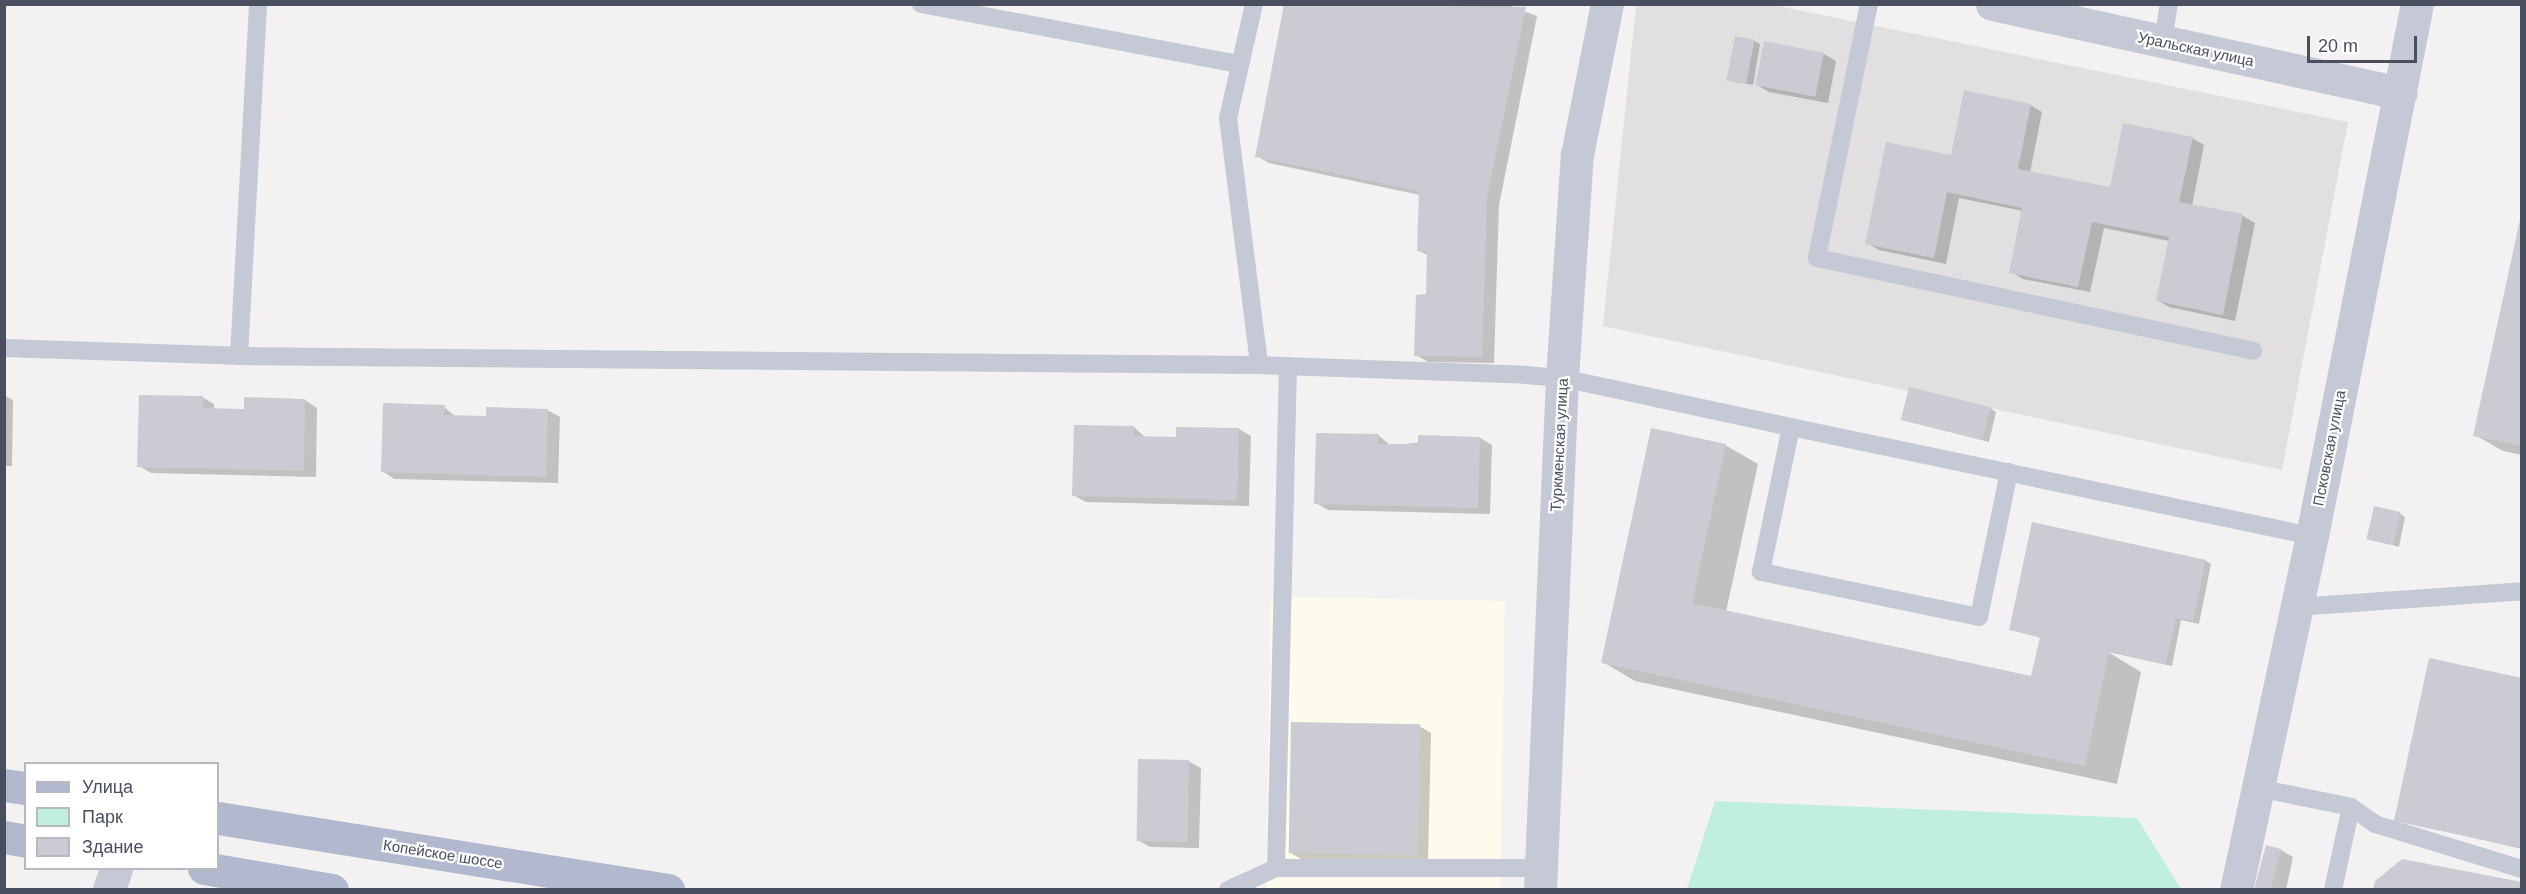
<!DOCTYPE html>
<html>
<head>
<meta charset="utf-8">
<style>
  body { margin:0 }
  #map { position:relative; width:2526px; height:894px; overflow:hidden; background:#f3f1f1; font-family:Helvetica,sans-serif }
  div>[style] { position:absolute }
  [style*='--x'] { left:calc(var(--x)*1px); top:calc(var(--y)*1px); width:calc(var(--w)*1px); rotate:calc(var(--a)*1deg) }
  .commercial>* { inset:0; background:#fcfbec; transform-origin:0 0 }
  .education>* { inset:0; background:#e1dfe0 }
  .green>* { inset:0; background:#c1efde }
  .shadow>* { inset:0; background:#0003 }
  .building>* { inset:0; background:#cbccd3; transform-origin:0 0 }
  .lane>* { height:18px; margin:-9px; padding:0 9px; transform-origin:9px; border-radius:9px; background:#c5c9d5 }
  .street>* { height:33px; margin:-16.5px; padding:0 16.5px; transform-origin:16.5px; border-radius:16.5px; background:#c5c9d5 }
  .primary>* { height:33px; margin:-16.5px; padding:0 16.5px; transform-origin:16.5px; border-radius:16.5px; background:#b2b9cf }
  span { translate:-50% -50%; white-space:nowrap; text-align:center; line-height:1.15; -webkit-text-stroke:4.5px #fff; paint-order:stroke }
  .street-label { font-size:15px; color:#494f5e }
  .frame { position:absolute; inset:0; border:6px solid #494f5e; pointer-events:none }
  .legend { position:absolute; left:24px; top:762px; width:195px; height:108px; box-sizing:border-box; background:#fff; border:2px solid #b6b9bf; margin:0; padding:8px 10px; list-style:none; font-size:18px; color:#494f5e }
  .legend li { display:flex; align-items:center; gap:12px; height:30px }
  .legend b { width:30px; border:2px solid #b6b9bf }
  .scale { position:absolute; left:2307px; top:36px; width:110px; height:27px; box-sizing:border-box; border:3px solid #494f5e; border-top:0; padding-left:8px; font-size:18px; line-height:21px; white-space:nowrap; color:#494f5e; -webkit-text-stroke:4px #fff; paint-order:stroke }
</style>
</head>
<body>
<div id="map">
  <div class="commercial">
    <div style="left:1271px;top:597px;width:234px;height:292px;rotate:1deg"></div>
  </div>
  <div class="education">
    <div style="clip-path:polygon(1636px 5px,1773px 5px,2348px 122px,2282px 470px,1603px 326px)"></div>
  </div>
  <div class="green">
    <div style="clip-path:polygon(1715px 801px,2137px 818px,2181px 889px,1687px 889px)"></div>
  </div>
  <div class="shadow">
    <div style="clip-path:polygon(1286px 4px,1505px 4px,1537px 16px,1499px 205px,1494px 363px,1428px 362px,1416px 355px,1428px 295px,1429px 256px,1418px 250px,1420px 195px,1269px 163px,1257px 156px)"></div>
    <div style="clip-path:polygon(1754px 41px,1760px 44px,1753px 85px,1735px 82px,1729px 79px)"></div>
    <div style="clip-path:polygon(1765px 43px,1824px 54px,1836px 61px,1828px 103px,1769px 92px,1757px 85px)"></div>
    <div style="clip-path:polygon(2030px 105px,2042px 112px,2030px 173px,2111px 189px,2192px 138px,2204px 145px,2192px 206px,2243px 216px,2255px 223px,2235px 321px,2169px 307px,2157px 300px,2169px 241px,2104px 228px,2090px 292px,2023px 279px,2011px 272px,2023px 211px,1959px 198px,1946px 264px,1879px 250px,1867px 243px,1952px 156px)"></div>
    <div style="clip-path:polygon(2522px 218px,2522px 455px,2503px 451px,2475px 435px)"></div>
    <div style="clip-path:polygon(4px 395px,13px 400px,12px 466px,4px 466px)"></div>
    <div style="clip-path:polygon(202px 397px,214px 404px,214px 409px,245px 410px,246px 399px,305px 400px,317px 408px,316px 477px,151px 473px,139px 466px)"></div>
    <div style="clip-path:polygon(444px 407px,456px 417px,487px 418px,547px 410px,560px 417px,558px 483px,394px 479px,382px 471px)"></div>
    <div style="clip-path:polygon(1990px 408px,1996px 412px,1989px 442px,1903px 419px)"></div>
    <div style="clip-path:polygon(1134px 427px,1146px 438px,1177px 438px,1239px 429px,1251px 436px,1249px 506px,1086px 502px,1073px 495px)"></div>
    <div style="clip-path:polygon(1378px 435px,1390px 445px,1480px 438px,1492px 445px,1490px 514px,1328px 510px,1316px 503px)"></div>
    <div style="clip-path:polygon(1725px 445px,1758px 464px,1726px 612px,2032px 678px,2041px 638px,2011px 629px,2206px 561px,2211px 564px,2199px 624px,2181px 620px,2172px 666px,2108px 652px,2141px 672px,2117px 784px,1635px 681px,1603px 662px)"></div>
    <div style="clip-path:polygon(2399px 513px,2405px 517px,2399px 547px,2368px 538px)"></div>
    <div style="clip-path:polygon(2522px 679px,2522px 849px,2396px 820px)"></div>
    <div style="clip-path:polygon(1419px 726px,1431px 733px,1428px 862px,1301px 859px,1289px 852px)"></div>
    <div style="clip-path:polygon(1188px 761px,1201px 768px,1199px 848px,1150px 847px,1138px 840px)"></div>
    <div style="clip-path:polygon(2281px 850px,2293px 857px,2286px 890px,2258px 890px)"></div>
  </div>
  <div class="building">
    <div style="clip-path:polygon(1284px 4px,1526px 7px,1487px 197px,1482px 357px,1414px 356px,1416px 295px,1426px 294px,1427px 251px,1417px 251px,1419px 191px,1255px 157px)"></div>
    <div style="left:1735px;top:36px;width:20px;height:45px;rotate:11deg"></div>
    <div style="left:1764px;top:41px;width:61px;height:45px;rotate:11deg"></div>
    <div style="clip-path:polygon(1964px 90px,2031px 104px,2018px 169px,2110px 187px,2123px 123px,2193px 137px,2179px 202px,2243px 214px,2223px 315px,2156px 301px,2169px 237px,2092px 222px,2078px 287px,2009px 273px,2022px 208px,1947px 192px,1934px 258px,1865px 244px,1886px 142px,1951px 155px)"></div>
    <div style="clip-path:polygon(2521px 215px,2522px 215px,2522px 446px,2473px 436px)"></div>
    <div style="left:1909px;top:387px;width:84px;height:34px;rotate:14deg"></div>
    <div style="clip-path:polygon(139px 395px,203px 396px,203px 408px,244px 409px,244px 397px,305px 399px,304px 471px,137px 467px)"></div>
    <div style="clip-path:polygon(383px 403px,445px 405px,444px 415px,486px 416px,486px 407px,548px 409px,546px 477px,381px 472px)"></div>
    <div style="clip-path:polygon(1074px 425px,1134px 426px,1134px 436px,1176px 437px,1176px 427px,1239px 428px,1237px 500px,1072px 496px)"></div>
    <div style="clip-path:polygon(1651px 428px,1726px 444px,1692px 603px,2031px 676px,2040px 637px,2009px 630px,2032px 522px,2206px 560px,2193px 621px,2176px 618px,2166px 664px,2109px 652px,2085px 766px,1601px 663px)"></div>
    <div style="clip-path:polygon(1316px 433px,1378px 434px,1378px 444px,1418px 444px,1418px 435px,1480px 437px,1478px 508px,1314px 504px)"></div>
    <div style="left:2374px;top:506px;width:27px;height:34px;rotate:13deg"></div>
    <div style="clip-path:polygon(2429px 658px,2522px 678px,2522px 848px,2394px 821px)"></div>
    <div style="left:1291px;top:722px;width:129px;height:131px;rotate:1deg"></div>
    <div style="left:1138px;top:759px;width:51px;height:82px;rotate:1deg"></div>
    <div style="left:2266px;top:845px;width:16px;height:46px;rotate:15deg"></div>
    <div style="clip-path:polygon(2402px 859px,2522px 882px,2522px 890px,2373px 890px,2375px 881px)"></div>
  </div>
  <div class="lane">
    <div style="--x:921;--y:4;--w:325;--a:10.7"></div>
    <div style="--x:1254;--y:4;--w:117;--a:102.8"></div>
    <div style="--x:1228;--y:118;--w:249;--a:82.8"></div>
    <div style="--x:1869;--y:4;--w:259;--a:101.6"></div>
    <div style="--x:1817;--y:258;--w:446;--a:12"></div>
    <div style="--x:2163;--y:41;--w:37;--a:-81"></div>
    <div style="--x:4;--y:348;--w:235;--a:1.9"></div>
    <div style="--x:239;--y:356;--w:1020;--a:0.51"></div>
    <div style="--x:1259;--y:365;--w:267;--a:2.1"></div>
    <div style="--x:1526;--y:375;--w:36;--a:5"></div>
    <div style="--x:1562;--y:378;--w:234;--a:12.1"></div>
    <div style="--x:239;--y:356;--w:353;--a:-86.9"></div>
    <div style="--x:2009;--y:472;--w:148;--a:101.7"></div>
    <div style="--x:1979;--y:617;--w:223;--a:-168.3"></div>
    <div style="--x:1761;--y:572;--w:148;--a:-78.3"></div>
    <div style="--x:1791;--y:427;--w:532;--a:11.82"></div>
    <div style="--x:2296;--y:607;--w:227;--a:-4"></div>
    <div style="--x:2258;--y:788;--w:95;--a:11.5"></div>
    <div style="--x:2351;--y:807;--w:29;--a:35"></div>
    <div style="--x:2375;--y:824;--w:154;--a:17"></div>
    <div style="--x:1276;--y:868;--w:501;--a:-88.63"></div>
    <div style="--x:1228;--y:890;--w:53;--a:-24.6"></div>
    <div style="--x:1276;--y:868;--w:265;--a:0"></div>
    <div style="--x:2333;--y:890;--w:85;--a:-77.8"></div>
  </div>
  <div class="street">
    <div style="--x:1992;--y:4;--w:418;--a:12.3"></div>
    <div style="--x:109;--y:890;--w:23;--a:-72"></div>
    <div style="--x:1540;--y:890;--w:512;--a:-87.54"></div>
    <div style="--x:1562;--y:378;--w:224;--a:-86.2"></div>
    <div style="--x:1577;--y:155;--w:154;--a:-78.8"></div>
    <div style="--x:2236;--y:890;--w:362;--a:-77.9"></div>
    <div style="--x:2312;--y:536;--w:542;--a:-78.84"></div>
  </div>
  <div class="primary">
    <div style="--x:4;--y:785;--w:22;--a:8"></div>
    <div style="--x:218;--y:818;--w:456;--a:9.1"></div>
    <div style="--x:4;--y:837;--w:22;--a:10"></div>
    <div style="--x:204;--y:868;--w:130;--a:9.8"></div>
  </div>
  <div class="street-label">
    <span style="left:2196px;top:49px;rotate:12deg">Уральская улица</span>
    <span style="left:1559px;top:445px;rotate:-87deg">Туркменская улица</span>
    <span style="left:2329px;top:448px;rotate:-79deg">Псковская улица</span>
    <span style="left:443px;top:854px;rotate:9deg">Копейское шоссе</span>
  </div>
  <div class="frame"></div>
  <ul class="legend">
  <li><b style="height:8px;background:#b2b9cf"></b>Улица</li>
  <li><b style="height:16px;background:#c1efde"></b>Парк</li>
  <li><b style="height:16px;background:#cbccd3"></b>Здание</li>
  </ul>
  <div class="scale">20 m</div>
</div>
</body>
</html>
